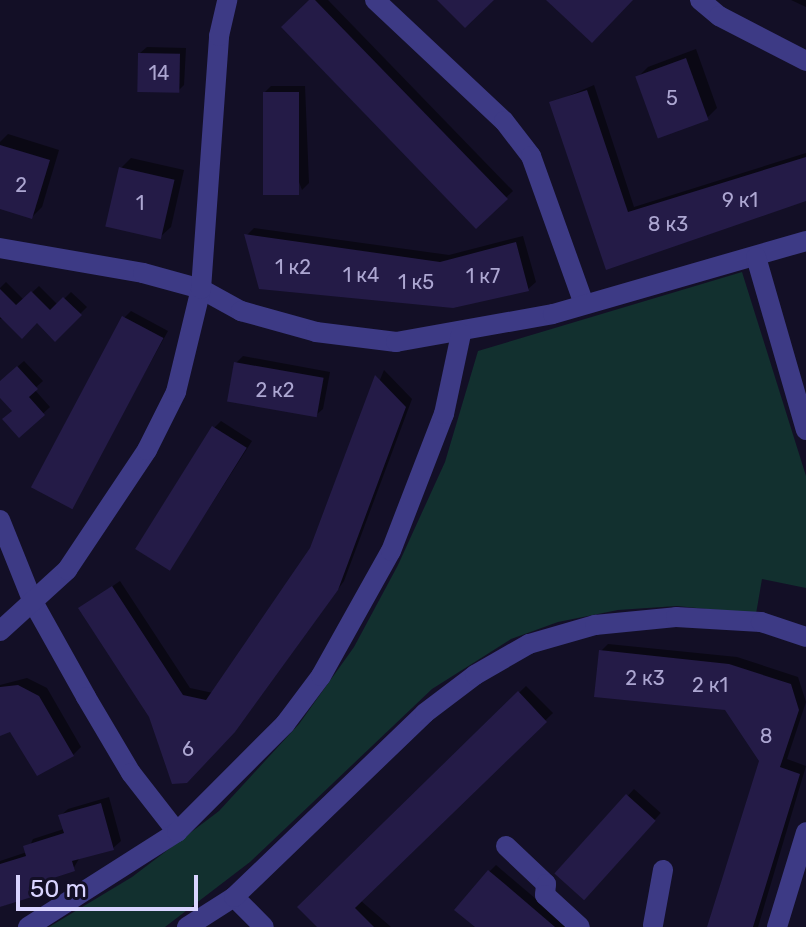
<!DOCTYPE html>
<html>
<head>
<meta charset="utf-8">
<style>
  body { margin:0 }
  #map { position:relative; width:806px; height:927px; overflow:hidden; background:#130f26; font-family:Rubik,sans-serif }
  div>[style] { position:absolute }
  [style*='--x'] { left:calc(var(--x)*1px); top:calc(var(--y)*1px); width:calc(var(--w)*1px); rotate:calc(var(--a)*1deg) }
  .green>* { inset:0; background:#12302f }
  .shadow>* { inset:0; background:#0007; transform-origin:0 0 }
  .building>* { inset:0; background:#241b47; transform-origin:0 0 }
  .minor>* { height:20px; margin:-10px; padding:0 10px; transform-origin:10px; border-radius:10px; background:#3d3a85 }
  span { translate:-50% -50%; white-space:nowrap; text-align:center; line-height:1.15; -webkit-text-stroke:6px #130f26; paint-order:stroke }
  .number-label { font-size:20px; color:#aca6d1 }
  .number-label span { -webkit-text-stroke-width:0 }
  .scale { position:absolute; left:16px; top:875px; width:182px; height:36px; box-sizing:border-box; border:4px solid #d9d4ff; border-top:0; padding-left:10px; font-size:24px; line-height:28px; white-space:nowrap; color:#d9d4ff; -webkit-text-stroke:6px #130f26; paint-order:stroke }
</style>
</head>
<body>
<div id="map">
  <div class="green">
    <div style="clip-path:polygon(742px 272px,806px 476px,806px 588px,762px 579px,756px 614px,677px 606px,618px 610px,558px 622px,511px 639px,432px 689px,250px 862px,165px 927px,49px 927px,132px 877px,219px 811px,299px 724px,354px 647px,398px 565px,445px 462px,478px 351px)"></div>
  </div>
  <div class="shadow">
    <div style="clip-path:polygon(312px 0,328px 0,513px 191px,476px 226px)"></div>
    <div style="clip-path:polygon(791px 0,806px 0,806px 7px)"></div>
    <div style="clip-path:polygon(147px 47px,186px 48px,184px 85px,178px 91px,140px 53px)"></div>
    <div style="clip-path:polygon(696px 49px,717px 108px,707px 118px,659px 135px,638px 77px,648px 67px)"></div>
    <div style="clip-path:polygon(594px 85px,634px 207px,806px 153px,806px 199px,607px 267px,552px 103px)"></div>
    <div style="clip-path:polygon(271px 86px,305px 86px,309px 183px,302px 190px,265px 92px)"></div>
    <div style="clip-path:polygon(8px 134px,59px 150px,42px 207px,32px 217px,0 207px,0 142px)"></div>
    <div style="clip-path:polygon(131px 158px,184px 170px,171px 227px,160px 237px,121px 168px)"></div>
    <div style="clip-path:polygon(254px 228px,449px 255px,523px 236px,536px 282px,528px 289px,247px 235px)"></div>
    <div style="clip-path:polygon(6px 282px,24px 300px,39px 286px,58px 305px,71px 292px,87px 307px,55px 339px,37px 321px,0 319px,0 288px)"></div>
    <div style="clip-path:polygon(131px 311px,168px 331px,71px 506px,124px 318px)"></div>
    <div style="clip-path:polygon(243px 356px,330px 372px,323px 409px,316px 415px,236px 363px)"></div>
    <div style="clip-path:polygon(24px 361px,43px 381px,34px 389px,50px 407px,20px 435px,14px 411px,0 395px,0 382px)"></div>
    <div style="clip-path:polygon(384px 370px,412px 399px,344px 581px,242px 722px,151px 716px,81px 608px,120px 581px,190px 688px,213px 693px,311px 549px)"></div>
    <div style="clip-path:polygon(221px 421px,252px 441px,170px 569px,214px 428px)"></div>
    <div style="clip-path:polygon(608px 644px,737px 657px,798px 677px,806px 702px,787px 759px,806px 766px,758px 927px,709px 927px,761px 761px,726px 708px,601px 651px)"></div>
    <div style="clip-path:polygon(27px 678px,47px 688px,81px 747px,73px 755px,11px 730px,0 734px,0 685px)"></div>
    <div style="clip-path:polygon(526px 686px,553px 713px,360px 900px,391px 927px,322px 927px,299px 907px)"></div>
    <div style="left:634px;top:789px;width:36px;height:115px;rotate:42deg"></div>
    <div style="clip-path:polygon(109px 797px,121px 841px,113px 848px,80px 857px,73px 869px,43px 880px,45px 886px,37px 893px,0 907px,0 861px,27px 852px,33px 839px,64px 829px,60px 816px,68px 809px)"></div>
    <div style="clip-path:polygon(496px 865px,569px 927px,478px 927px,489px 872px)"></div>
  </div>
  <div class="building">
    <div style="clip-path:polygon(309px 0,315px 0,508px 199px,476px 229px,281px 27px)"></div>
    <div style="clip-path:polygon(437px 0,494px 0,465px 28px)"></div>
    <div style="clip-path:polygon(546px 0,633px 0,592px 43px)"></div>
    <div style="left:138px;top:53px;width:42px;height:39px;rotate:1deg"></div>
    <div style="left:686px;top:58px;width:66px;height:54px;rotate:70deg"></div>
    <div style="clip-path:polygon(587px 90px,628px 212px,806px 157px,806px 201px,606px 270px,549px 102px)"></div>
    <div style="left:263px;top:92px;width:36px;height:103px"></div>
    <div style="clip-path:polygon(0 145px,50px 160px,32px 219px,0 209px)"></div>
    <div style="left:119px;top:167px;width:57px;height:61px;rotate:13deg"></div>
    <div style="clip-path:polygon(244px 234px,440px 262px,516px 242px,529px 291px,453px 308px,259px 289px)"></div>
    <div style="clip-path:polygon(0 289px,16px 305px,31px 291px,50px 310px,63px 297px,82px 315px,55px 342px,37px 323px,22px 339px,0 317px)"></div>
    <div style="left:122px;top:316px;width:47px;height:194px;rotate:28deg"></div>
    <div style="left:234px;top:362px;width:91px;height:40px;rotate:10deg"></div>
    <div style="clip-path:polygon(17px 366px,38px 389px,29px 397px,45px 415px,19px 438px,2px 419px,12px 411px,0 398px,0 381px)"></div>
    <div style="clip-path:polygon(375px 375px,406px 407px,338px 590px,235px 732px,187px 783px,172px 784px,149px 717px,78px 608px,112px 586px,183px 695px,206px 700px,310px 548px)"></div>
    <div style="left:212px;top:426px;width:41px;height:145px;rotate:32deg"></div>
    <div style="clip-path:polygon(599px 650px,729px 664px,791px 684px,799px 710px,780px 767px,800px 774px,753px 927px,707px 927px,759px 761px,725px 710px,594px 697px)"></div>
    <div style="clip-path:polygon(18px 685px,39px 696px,74px 756px,37px 776px,10px 732px,0 736px,0 687px)"></div>
    <div style="clip-path:polygon(518px 691px,547px 722px,355px 908px,374px 927px,317px 927px,297px 907px)"></div>
    <div style="left:626px;top:794px;width:40px;height:107px;rotate:42deg"></div>
    <div style="clip-path:polygon(101px 803px,114px 850px,72px 861px,75px 871px,35px 884px,38px 895px,0 907px,0 864px,26px 856px,23px 846px,64px 833px,58px 815px)"></div>
    <div style="clip-path:polygon(488px 870px,506px 885px,555px 927px,475px 927px,454px 910px)"></div>
  </div>
  <div class="minor">
    <div style="--x:375;--y:0;--w:177;--a:43.2"></div>
    <div style="--x:504;--y:121;--w:44;--a:52.4"></div>
    <div style="--x:531;--y:156;--w:157;--a:70.3"></div>
    <div style="--x:700;--y:0;--w:25;--a:40"></div>
    <div style="--x:719;--y:16;--w:98;--a:27.3"></div>
    <div style="--x:0;--y:248;--w:145;--a:9.9"></div>
    <div style="--x:143;--y:273;--w:60;--a:15.4"></div>
    <div style="--x:201;--y:289;--w:46;--a:28.8"></div>
    <div style="--x:241;--y:311;--w:78;--a:15.6"></div>
    <div style="--x:316;--y:332;--w:81;--a:7.1"></div>
    <div style="--x:396;--y:342;--w:159;--a:-10.1"></div>
    <div style="--x:553;--y:314;--w:263;--a:-16.1"></div>
    <div style="--x:756;--y:257;--w:180;--a:73.9"></div>
    <div style="--x:0;--y:520;--w:88;--a:68.1"></div>
    <div style="--x:33;--y:602;--w:109;--a:60.8"></div>
    <div style="--x:86;--y:697;--w:88;--a:59.4"></div>
    <div style="--x:131;--y:773;--w:75;--a:52.1"></div>
    <div style="--x:0;--y:631;--w:91;--a:-42.3"></div>
    <div style="--x:67;--y:570;--w:144;--a:-56.3"></div>
    <div style="--x:147;--y:450;--w:65;--a:-63.4"></div>
    <div style="--x:176;--y:392;--w:106;--a:-76.4"></div>
    <div style="--x:201;--y:289;--w:254;--a:-85.9"></div>
    <div style="--x:219;--y:36;--w:37;--a:-77"></div>
    <div style="--x:506;--y:846;--w:55;--a:43.5"></div>
    <div style="--x:546;--y:884;--w:11;--a:95"></div>
    <div style="--x:545;--y:895;--w:47;--a:42.4"></div>
    <div style="--x:234;--y:897;--w:42;--a:45"></div>
    <div style="--x:653;--y:925;--w:56;--a:-79.7"></div>
    <div style="--x:28;--y:927;--w:177;--a:-32.5"></div>
    <div style="--x:177;--y:832;--w:153;--a:-45"></div>
    <div style="--x:285;--y:724;--w:60;--a:-53.1"></div>
    <div style="--x:321;--y:676;--w:143;--a:-60.8"></div>
    <div style="--x:391;--y:551;--w:147;--a:-68.9"></div>
    <div style="--x:444;--y:414;--w:82;--a:-78"></div>
    <div style="--x:187;--y:927;--w:56;--a:-32.6"></div>
    <div style="--x:234;--y:897;--w:265;--a:-43.9"></div>
    <div style="--x:425;--y:713;--w:63;--a:-37.2"></div>
    <div style="--x:475;--y:675;--w:62;--a:-29.9"></div>
    <div style="--x:529;--y:644;--w:69;--a:-16.1"></div>
    <div style="--x:595;--y:625;--w:81;--a:-5.6"></div>
    <div style="--x:676;--y:617;--w:85;--a:3.4"></div>
    <div style="--x:761;--y:622;--w:47;--a:18.4"></div>
    <div style="--x:777;--y:927;--w:99;--a:-73"></div>
  </div>
  <div class="number-label">
    <span style="left:159px;top:73px">14</span>
    <span style="left:672px;top:98px">5</span>
    <span style="left:21px;top:185px">2</span>
    <span style="left:740px;top:200px">9 к1</span>
    <span style="left:140px;top:203px">1</span>
    <span style="left:668px;top:224px">8 к3</span>
    <span style="left:293px;top:267px">1 к2</span>
    <span style="left:361px;top:275px">1 к4</span>
    <span style="left:483px;top:276px">1 к7</span>
    <span style="left:416px;top:282px">1 к5</span>
    <span style="left:275px;top:390px">2 к2</span>
    <span style="left:645px;top:678px">2 к3</span>
    <span style="left:710px;top:685px">2 к1</span>
    <span style="left:766px;top:736px">8</span>
    <span style="left:188px;top:749px">6</span>
  </div>
  <div class="scale">50 m</div>
</div>
</body>
</html>
